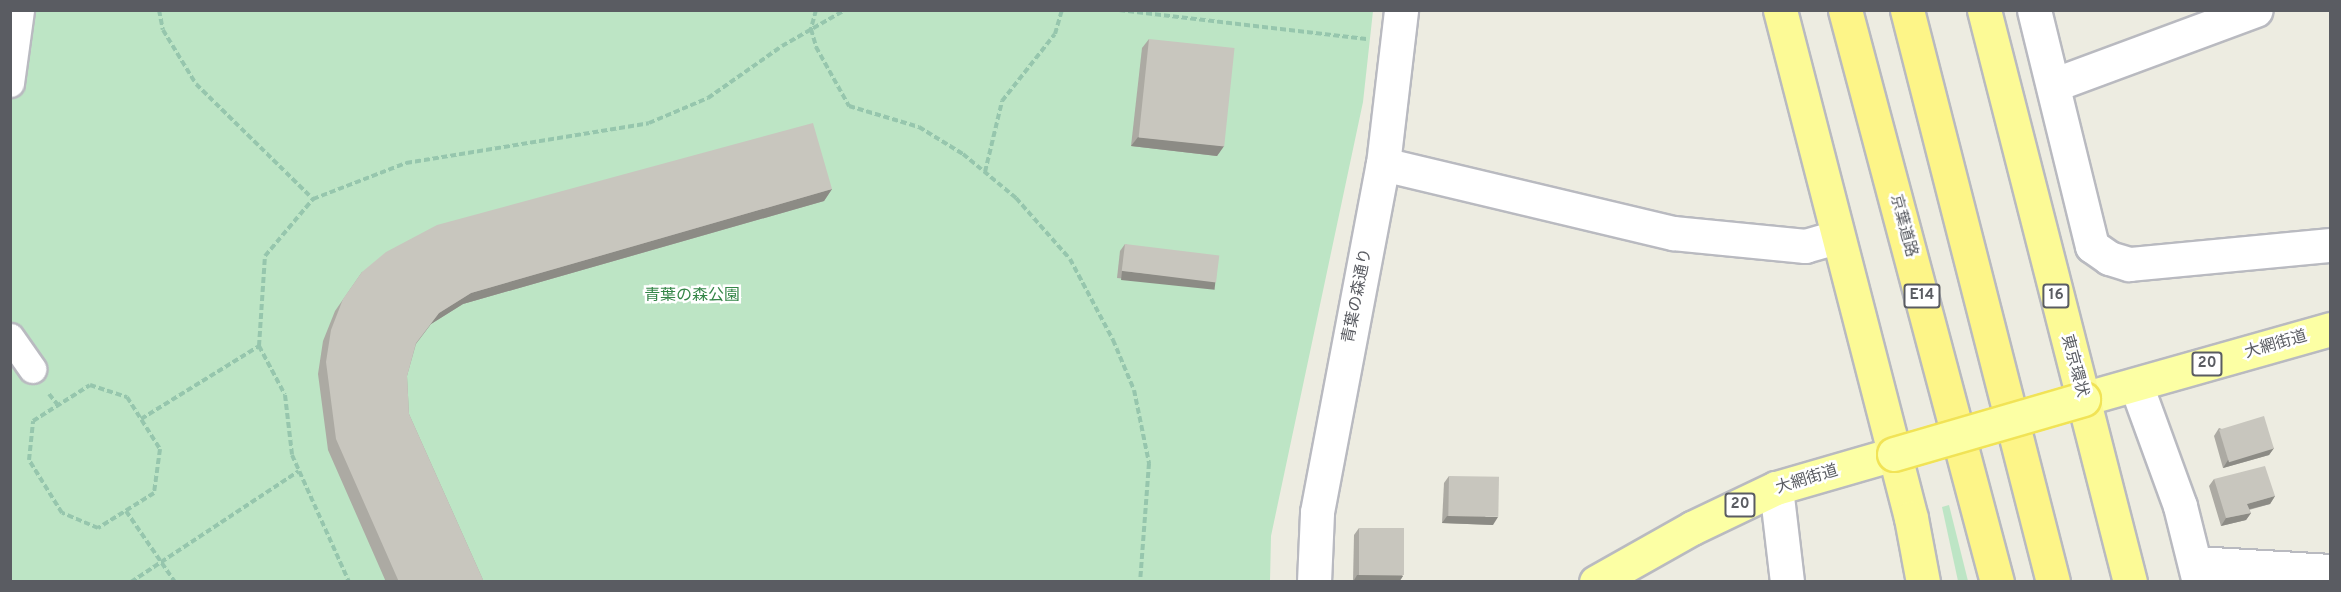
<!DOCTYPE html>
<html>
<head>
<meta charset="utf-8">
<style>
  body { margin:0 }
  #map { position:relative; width:2341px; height:592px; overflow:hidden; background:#edece1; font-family:Overpass,"Noto Sans JP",sans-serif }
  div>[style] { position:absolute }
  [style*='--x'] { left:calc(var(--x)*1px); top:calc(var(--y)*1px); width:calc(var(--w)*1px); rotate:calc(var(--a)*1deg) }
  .green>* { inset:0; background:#bde5c5 }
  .path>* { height:4px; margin-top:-2px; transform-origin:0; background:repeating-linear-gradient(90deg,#96c6ad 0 6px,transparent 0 9px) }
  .roads { filter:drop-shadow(2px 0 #b9bac0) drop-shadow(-2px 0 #b9bac0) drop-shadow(0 2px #b9bac0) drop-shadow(0 -2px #b9bac0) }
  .pedestrian>* { height:27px; margin:-13.5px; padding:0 13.5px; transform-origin:13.5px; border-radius:13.5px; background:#fff }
  .minor>* { height:33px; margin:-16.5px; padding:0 16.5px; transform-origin:16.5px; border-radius:16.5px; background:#fff }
  .tertiary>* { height:33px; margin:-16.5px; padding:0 16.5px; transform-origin:16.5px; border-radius:16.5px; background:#fff }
  .primary>* { height:33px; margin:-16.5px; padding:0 16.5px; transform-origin:16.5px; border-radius:16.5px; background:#fcffa4 }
  .trunk>* { height:33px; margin:-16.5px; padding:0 16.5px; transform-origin:16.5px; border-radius:16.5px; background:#fcfa96 }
  .motorway>* { height:33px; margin:-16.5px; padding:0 16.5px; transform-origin:16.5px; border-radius:16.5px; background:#fdf588 }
  .bridges { filter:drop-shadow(2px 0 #f1e356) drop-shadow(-2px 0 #f1e356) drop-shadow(0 2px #f1e356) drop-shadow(0 -2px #f1e356) }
  .primary-bridge>* { height:33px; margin:-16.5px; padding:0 16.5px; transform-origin:16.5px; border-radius:16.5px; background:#fcffa4 }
  .wall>* { inset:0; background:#acaaa3 }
  .shaded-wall>* { inset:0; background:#8c8b85; transform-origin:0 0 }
  .building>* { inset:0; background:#c8c6be; transform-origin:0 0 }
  span { translate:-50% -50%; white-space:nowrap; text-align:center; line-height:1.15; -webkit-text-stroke:5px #fff; paint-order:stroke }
  .shield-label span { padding:2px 4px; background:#fff; border:2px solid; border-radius:4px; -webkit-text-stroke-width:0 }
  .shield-label { font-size:15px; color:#5a5c62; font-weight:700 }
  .street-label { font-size:16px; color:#5a5c62 }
  .park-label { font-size:16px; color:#358648 }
  .frame { position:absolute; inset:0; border:12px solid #5a5c62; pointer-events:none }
</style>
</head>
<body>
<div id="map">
  <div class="green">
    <div style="clip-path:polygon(10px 11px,1373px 11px,1363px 102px,1271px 536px,1270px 581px,11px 581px)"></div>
    <div style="clip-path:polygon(1949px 505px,1968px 581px,1958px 581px,1942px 507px)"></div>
  </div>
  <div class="path">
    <div style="--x:159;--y:10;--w:20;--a:79"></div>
    <div style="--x:163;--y:30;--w:63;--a:58.6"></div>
    <div style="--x:196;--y:84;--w:164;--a:44.5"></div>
    <div style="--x:816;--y:10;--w:20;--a:105"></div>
    <div style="--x:811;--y:29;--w:19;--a:74"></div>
    <div style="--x:816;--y:47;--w:68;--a:60.8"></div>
    <div style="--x:849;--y:106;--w:73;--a:16.7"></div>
    <div style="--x:919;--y:127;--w:52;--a:31.5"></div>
    <div style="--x:963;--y:154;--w:69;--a:39.7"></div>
    <div style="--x:1016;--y:198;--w:81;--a:48.5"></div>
    <div style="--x:1070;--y:259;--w:92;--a:62"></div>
    <div style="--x:1113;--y:340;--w:54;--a:67.2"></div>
    <div style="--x:1134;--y:390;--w:75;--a:78.4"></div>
    <div style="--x:1149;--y:463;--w:119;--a:94.3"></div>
    <div style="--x:1119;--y:10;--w:249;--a:6.7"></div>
    <div style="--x:985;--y:172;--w:73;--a:-76.5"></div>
    <div style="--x:1002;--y:101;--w:85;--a:-51.7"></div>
    <div style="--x:1055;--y:34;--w:25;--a:-74"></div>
    <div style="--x:259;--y:346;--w:55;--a:62"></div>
    <div style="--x:285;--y:395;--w:60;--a:83.3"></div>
    <div style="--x:292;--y:455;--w:139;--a:65.8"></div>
    <div style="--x:90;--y:385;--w:39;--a:18"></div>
    <div style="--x:127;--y:397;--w:62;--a:57.6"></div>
    <div style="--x:160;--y:449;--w:44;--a:97.8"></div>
    <div style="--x:154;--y:493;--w:66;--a:148"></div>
    <div style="--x:98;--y:528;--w:39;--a:-157"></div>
    <div style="--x:62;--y:513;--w:62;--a:-121.9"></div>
    <div style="--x:29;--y:460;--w:39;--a:-84"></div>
    <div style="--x:33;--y:421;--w:67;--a:-32.3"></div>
    <div style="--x:49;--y:394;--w:14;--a:51"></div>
    <div style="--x:141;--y:419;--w:139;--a:-31.7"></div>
    <div style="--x:259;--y:346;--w:90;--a:-86.2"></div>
    <div style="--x:265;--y:256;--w:75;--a:-49.9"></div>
    <div style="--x:313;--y:199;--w:100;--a:-21.2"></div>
    <div style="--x:406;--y:163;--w:246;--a:-9.3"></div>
    <div style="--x:649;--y:123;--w:64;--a:-23"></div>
    <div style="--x:708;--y:98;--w:90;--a:-35.1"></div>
    <div style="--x:782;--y:46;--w:73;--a:-29.7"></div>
    <div style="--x:126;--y:511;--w:86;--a:55.4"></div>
    <div style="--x:17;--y:582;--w:5;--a:0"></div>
    <div style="--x:131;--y:582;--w:201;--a:-33.5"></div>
  </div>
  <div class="roads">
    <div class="pedestrian">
      <div style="--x:10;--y:83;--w:74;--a:-82.2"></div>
      <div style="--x:10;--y:337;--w:39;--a:55"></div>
    </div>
    <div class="minor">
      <div style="--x:2034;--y:10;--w:243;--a:76.2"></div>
      <div style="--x:2092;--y:246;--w:21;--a:35"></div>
      <div style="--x:2109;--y:258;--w:21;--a:17"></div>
      <div style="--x:2129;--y:264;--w:202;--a:-5.4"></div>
      <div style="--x:2053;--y:85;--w:216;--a:-20.3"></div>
      <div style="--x:1383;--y:164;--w:298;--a:13.4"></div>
      <div style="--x:1673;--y:233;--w:133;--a:5.6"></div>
      <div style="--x:1805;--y:246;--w:33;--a:-16"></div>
      <div style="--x:2136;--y:385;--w:129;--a:70"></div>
      <div style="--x:2180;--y:506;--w:78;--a:76"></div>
      <div style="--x:1776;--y:488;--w:95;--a:83.3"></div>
      <div style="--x:2196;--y:563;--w:134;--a:3.4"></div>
    </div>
    <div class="tertiary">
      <div style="--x:1314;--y:582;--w:70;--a:-87.5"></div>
      <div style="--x:1317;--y:512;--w:354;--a:-79.3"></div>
      <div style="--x:1383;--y:164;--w:155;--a:-83.3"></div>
    </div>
    <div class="primary">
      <div style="--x:2083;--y:399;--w:257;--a:-15.8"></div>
      <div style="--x:1596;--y:582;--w:110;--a:-29.4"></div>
      <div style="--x:1692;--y:528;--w:93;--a:-25.5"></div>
      <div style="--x:1776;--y:488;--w:123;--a:-16.1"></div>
    </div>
    <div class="trunk">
      <div style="--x:1780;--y:10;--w:525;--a:75.54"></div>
      <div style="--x:1911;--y:518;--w:65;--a:79.4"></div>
      <div style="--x:1984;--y:10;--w:590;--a:75.68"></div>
    </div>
    <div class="motorway">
      <div style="--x:1845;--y:10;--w:592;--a:75.12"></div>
      <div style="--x:1907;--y:10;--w:590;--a:75.68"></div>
    </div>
  </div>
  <div class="bridges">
    <div class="primary-bridge">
      <div style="--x:1894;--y:454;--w:197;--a:-16.2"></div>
    </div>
  </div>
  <div class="wall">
    <div style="clip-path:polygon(1149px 39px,1224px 146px,1217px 156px,1131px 146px,1142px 48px)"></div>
    <div style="clip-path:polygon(832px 189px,824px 201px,463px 304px,431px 324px,416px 344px,407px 376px,409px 414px,484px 582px,386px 582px,328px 450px,318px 374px,323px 341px,335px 311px,362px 272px)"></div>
    <div style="clip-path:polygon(1125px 244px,1215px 281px,1210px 288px,1117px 278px,1120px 251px)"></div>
    <div style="clip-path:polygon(2219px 428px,2274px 448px,2269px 455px,2223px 468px,2214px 436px)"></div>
    <div style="clip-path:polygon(1449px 476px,1493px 525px,1442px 523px,1444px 483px)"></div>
    <div style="clip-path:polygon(2214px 479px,2275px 496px,2270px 504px,2249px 510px,2251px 513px,2246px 520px,2221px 526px,2209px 486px)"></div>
    <div style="clip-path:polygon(1359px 528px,1403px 576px,1399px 582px,1353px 582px,1354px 535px)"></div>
  </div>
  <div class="shaded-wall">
    <div style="clip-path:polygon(1138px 137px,1224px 146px,1217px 156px,1131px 146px)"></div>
    <div style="clip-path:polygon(832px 189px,824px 201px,463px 304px,431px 324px,408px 354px,439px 313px,471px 293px)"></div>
    <div style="left:1122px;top:271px;width:94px;height:9px;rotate:6deg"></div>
    <div style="clip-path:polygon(2274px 448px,2269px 455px,2223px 468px,2228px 460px)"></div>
    <div style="clip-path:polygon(2275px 496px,2270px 504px,2242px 511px,2247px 504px)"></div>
    <div style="clip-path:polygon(2251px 513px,2246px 520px,2221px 526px,2226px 518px)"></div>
    <div style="clip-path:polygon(1447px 516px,1498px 517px,1493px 525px,1442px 523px)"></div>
    <div style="clip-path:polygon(1357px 575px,1403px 576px,1399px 582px,1353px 582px)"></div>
  </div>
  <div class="building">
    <div style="left:1149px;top:39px;width:86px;height:99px;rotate:6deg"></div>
    <div style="clip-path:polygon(813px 123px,832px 189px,471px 293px,439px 313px,416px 343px,407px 376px,409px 414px,484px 582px,399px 582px,336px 439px,326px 362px,331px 330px,343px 299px,362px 272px,386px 252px,437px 225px)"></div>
    <div style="left:1125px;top:244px;width:95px;height:27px;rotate:7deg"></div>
    <div style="left:2264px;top:416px;width:34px;height:47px;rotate:73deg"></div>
    <div style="clip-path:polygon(2265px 466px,2275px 496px,2247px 504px,2251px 513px,2226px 518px,2214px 479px)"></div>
    <div style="left:1449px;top:476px;width:50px;height:40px;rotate:1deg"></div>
    <div style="left:1359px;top:528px;width:45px;height:47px"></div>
  </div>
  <div class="shield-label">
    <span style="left:1922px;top:296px">E14</span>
    <span style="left:2056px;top:296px">16</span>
    <span style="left:2207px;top:364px">20</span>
    <span style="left:1740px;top:505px">20</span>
  </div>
  <div class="street-label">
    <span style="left:1903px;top:226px;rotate:75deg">京葉道路</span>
    <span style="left:1358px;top:296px;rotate:-79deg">青葉の森通り</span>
    <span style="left:2276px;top:345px;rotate:-16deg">大網街道</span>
    <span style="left:2074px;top:366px;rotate:75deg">東京環状</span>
    <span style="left:1807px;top:480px;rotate:-17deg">大網街道</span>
  </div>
  <div class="park-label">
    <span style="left:692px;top:296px">青葉の森公園</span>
  </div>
  <div class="frame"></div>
</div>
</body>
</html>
